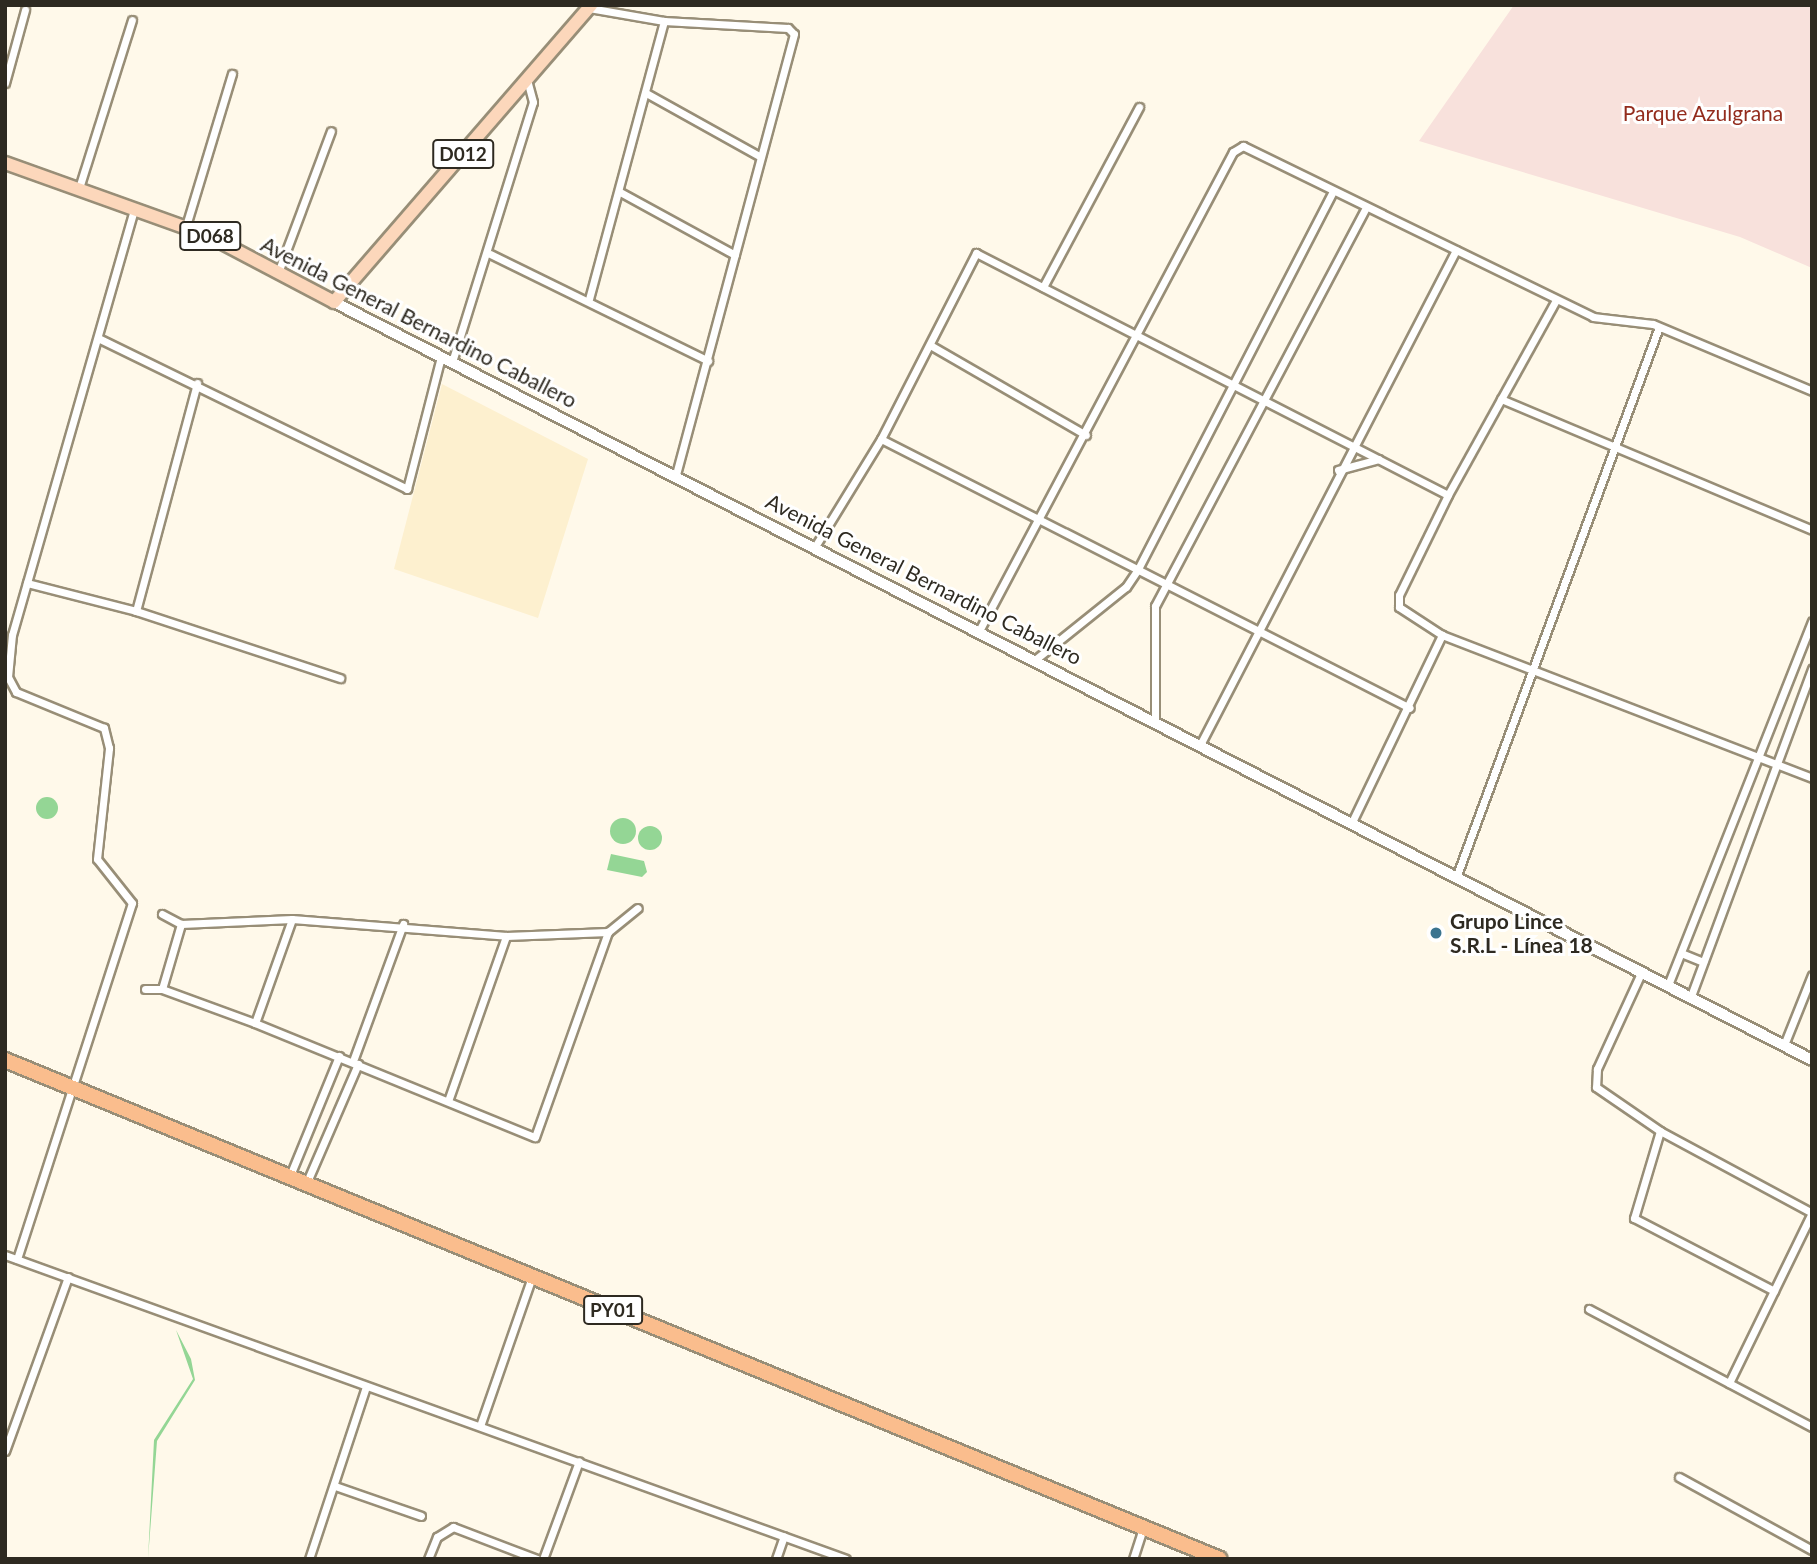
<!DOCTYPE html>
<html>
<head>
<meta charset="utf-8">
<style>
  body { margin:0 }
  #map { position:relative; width:1817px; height:1564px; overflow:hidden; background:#fff9ea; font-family:Lato,sans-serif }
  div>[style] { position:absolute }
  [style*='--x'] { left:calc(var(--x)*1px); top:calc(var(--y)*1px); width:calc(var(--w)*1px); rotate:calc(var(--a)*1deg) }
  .built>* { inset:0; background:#fdf0cf }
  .green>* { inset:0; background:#f8e1dc }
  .water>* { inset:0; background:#94d695 }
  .round { border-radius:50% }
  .roads { filter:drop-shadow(2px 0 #988e77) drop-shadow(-2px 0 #988e77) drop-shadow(0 2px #988e77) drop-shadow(0 -2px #988e77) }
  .street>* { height:7px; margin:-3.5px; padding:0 3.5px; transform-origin:3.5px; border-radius:3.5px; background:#fff }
  .secondary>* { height:10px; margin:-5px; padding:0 5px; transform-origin:5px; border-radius:5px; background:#fff }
  .primary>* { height:12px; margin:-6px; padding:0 6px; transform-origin:6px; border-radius:6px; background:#fcd7bb }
  .highway>* { height:14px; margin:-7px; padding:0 7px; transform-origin:7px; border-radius:7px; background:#fabd8d }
  .dots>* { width:19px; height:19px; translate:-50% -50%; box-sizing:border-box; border:4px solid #fff; border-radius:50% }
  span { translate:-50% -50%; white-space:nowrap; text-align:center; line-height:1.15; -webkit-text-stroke:6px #fff; paint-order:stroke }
  .shield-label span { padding:2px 5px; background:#fff; border:2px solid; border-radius:5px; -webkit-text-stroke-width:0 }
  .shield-label { font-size:19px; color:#2e2a21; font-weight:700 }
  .park-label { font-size:21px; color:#932c1d }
  .street-label { font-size:21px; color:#2e2a21 }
  .poi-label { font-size:21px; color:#2e2a21; font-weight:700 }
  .left { translate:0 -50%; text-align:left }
  .frame { position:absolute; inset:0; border:7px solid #2e2a21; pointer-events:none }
</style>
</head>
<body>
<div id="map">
  <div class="built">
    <div style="clip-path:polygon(442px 384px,588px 459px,538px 618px,394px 569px)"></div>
  </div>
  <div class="green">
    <div style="clip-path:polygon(1514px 5px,1812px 5px,1812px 268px,1740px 237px,1419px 141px)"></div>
  </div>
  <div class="water">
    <div class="round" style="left:36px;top:797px;width:22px;height:22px"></div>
    <div class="round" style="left:610px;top:818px;width:26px;height:26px"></div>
    <div class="round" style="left:638px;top:826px;width:24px;height:24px"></div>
    <div style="clip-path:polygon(611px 854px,644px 861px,647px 872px,642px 877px,607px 870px)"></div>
    <div style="clip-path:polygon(176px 1330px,191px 1359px,195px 1380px,157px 1441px,148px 1559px,154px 1440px,193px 1379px)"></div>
  </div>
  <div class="roads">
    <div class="street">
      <div style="--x:589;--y:8;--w:76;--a:9.8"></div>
      <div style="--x:664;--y:21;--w:124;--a:3.2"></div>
      <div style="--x:788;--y:28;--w:8;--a:45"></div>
      <div style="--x:794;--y:34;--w:455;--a:105"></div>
      <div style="--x:5;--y:83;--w:76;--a:-74.7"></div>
      <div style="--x:646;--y:93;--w:129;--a:29.1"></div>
      <div style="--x:79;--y:188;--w:176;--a:-72.5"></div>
      <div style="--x:620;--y:192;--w:131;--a:28.7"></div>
      <div style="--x:186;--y:226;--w:159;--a:-73.2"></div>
      <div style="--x:490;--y:254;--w:243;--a:26.1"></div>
      <div style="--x:279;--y:270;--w:148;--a:-69.5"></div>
      <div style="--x:1043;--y:287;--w:204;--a:-61.9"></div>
      <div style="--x:589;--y:299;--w:288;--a:-74.9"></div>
      <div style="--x:1556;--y:300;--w:223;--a:119"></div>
      <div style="--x:1448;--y:495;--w:111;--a:116.1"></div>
      <div style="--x:1399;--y:595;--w:12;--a:90"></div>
      <div style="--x:1399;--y:607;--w:51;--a:33.1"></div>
      <div style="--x:1442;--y:635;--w:397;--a:21.1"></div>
      <div style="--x:98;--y:338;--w:344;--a:26"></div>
      <div style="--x:407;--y:489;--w:136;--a:-75.6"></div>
      <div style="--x:930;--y:345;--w:180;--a:30"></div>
      <div style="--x:452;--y:362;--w:272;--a:-72.7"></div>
      <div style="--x:533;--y:102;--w:23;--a:-105"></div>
      <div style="--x:1501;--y:399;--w:337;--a:22.8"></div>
      <div style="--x:881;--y:439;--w:593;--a:26.95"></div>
      <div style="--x:1338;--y:470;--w:42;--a:-15"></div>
      <div style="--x:816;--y:545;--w:124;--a:-58.5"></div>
      <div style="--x:881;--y:439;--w:209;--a:-62.9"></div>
      <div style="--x:976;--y:253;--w:530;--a:27.14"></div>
      <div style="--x:27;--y:583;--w:113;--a:14.4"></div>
      <div style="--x:136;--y:611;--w:236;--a:-75"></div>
      <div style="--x:136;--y:611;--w:215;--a:18.2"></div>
      <div style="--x:980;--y:629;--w:540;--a:-62.06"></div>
      <div style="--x:1233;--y:152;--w:12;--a:-31"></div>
      <div style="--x:1243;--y:146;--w:390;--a:26"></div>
      <div style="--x:1593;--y:317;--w:60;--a:6.7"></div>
      <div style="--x:1653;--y:324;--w:173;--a:22.8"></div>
      <div style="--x:1036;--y:659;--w:115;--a:-38.7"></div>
      <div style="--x:1126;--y:587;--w:22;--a:-56"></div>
      <div style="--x:1138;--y:569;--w:425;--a:-62.7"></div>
      <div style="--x:1155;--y:720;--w:114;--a:-90"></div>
      <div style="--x:1155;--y:606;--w:451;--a:-62.1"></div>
      <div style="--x:1201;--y:743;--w:555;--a:-62.65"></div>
      <div style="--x:1352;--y:822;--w:208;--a:-64.3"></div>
      <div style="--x:1457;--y:875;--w:584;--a:-69.77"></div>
      <div style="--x:162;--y:914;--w:21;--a:28"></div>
      <div style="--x:181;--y:924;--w:111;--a:-2.6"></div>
      <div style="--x:292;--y:919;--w:215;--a:4.5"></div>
      <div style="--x:506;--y:936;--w:102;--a:-2.2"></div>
      <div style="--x:608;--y:932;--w:38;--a:-39"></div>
      <div style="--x:1681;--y:953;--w:24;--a:22"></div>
      <div style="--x:1642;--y:971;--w:108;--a:114.7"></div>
      <div style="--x:1597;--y:1069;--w:18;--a:93"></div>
      <div style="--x:1596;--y:1087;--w:78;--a:34.5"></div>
      <div style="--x:1660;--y:1131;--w:173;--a:28.3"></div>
      <div style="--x:1668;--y:985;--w:391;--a:-68.4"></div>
      <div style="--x:145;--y:989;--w:17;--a:0"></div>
      <div style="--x:162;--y:989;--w:99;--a:20.1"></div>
      <div style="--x:255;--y:1023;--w:302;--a:22.2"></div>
      <div style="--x:535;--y:1137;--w:218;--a:-70.4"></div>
      <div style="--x:162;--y:989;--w:68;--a:-73.7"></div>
      <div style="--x:1691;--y:996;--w:349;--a:-69.7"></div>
      <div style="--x:255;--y:1023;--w:110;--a:-70.4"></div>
      <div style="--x:1784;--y:1045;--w:75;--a:-68.2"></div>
      <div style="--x:353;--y:1061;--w:146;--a:-69.9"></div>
      <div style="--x:448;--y:1101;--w:175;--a:-70.6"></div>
      <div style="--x:1660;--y:1131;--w:91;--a:106.6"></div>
      <div style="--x:1634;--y:1218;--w:158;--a:27.5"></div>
      <div style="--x:289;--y:1178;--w:132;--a:-67.7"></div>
      <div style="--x:306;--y:1184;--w:131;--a:-66.6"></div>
      <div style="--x:5;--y:1255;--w:894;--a:19.87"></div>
      <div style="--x:17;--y:1259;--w:374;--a:-72.1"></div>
      <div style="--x:132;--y:903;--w:56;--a:-128.5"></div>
      <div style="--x:97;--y:859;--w:112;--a:-83.8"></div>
      <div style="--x:109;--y:748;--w:21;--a:-104"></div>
      <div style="--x:104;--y:728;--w:95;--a:-157.8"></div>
      <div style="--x:16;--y:692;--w:17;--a:-118"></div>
      <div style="--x:8;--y:677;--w:42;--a:-84.6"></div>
      <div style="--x:12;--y:635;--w:443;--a:-74"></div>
      <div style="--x:1589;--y:1309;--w:252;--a:27.9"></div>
      <div style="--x:1729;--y:1383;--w:189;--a:-64"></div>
      <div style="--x:480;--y:1426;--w:158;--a:-70.8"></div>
      <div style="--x:5;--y:1451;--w:185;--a:-70.1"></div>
      <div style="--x:1679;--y:1477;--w:152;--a:28.8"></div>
      <div style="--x:335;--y:1486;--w:91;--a:19.2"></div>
      <div style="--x:309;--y:1559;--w:181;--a:-71.7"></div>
      <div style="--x:428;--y:1559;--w:24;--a:-68"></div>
      <div style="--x:437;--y:1537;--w:19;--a:-32"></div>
      <div style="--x:453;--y:1527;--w:90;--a:20.9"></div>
      <div style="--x:543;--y:1559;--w:104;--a:-69.8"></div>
      <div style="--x:776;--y:1559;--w:24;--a:-71"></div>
      <div style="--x:1133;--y:1559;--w:35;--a:-72"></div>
    </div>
    <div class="secondary">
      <div style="--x:334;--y:302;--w:1661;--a:27.15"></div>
    </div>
    <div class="primary">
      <div style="--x:5;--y:163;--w:217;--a:19.7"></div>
      <div style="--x:209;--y:236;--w:141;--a:27.8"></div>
      <div style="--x:334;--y:302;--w:393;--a:-49.1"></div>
    </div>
    <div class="highway">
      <div style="--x:5;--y:1060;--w:1313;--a:22.33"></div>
    </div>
  </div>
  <div class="dots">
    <div style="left:1436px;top:933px;background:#3b748e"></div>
  </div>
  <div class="shield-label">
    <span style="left:463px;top:154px">D012</span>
    <span style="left:210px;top:236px">D068</span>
    <span style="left:613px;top:1310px">PY01</span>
  </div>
  <div class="park-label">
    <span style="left:1703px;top:113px">Parque Azulgrana</span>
  </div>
  <div class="street-label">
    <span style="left:419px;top:322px;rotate:27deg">Avenida General Bernardino Caballero</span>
    <span style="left:924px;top:579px;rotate:27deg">Avenida General Bernardino Caballero</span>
  </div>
  <div class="poi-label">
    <span class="left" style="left:1450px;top:933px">Grupo Lince<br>S.R.L - Línea 18</span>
  </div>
  <div class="frame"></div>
</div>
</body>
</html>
